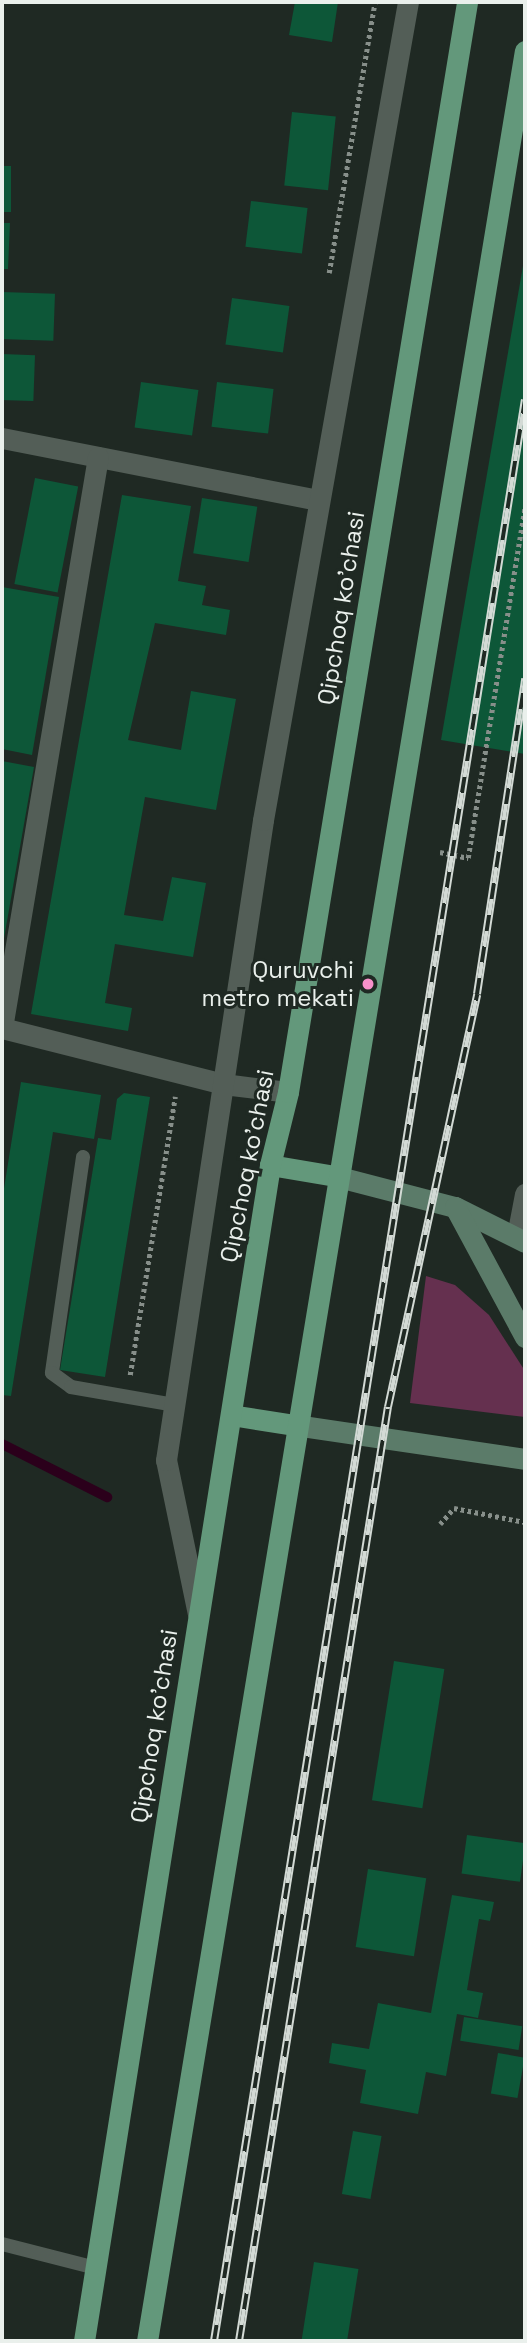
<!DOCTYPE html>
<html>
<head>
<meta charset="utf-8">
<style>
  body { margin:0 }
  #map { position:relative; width:527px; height:2343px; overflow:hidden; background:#1f2923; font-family:"Space Grotesk",sans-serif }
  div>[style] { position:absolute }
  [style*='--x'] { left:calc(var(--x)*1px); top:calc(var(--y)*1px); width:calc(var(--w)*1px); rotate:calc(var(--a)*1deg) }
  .green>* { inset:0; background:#65304f }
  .stream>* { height:10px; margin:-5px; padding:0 5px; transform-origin:5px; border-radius:5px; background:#2b001b }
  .building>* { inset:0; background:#0d5738; transform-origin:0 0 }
  .path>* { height:4.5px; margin-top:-2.25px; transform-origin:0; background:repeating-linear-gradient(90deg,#878f8a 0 3.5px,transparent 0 7px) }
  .lane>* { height:14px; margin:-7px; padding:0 7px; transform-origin:7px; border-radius:7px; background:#535e57 }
  .street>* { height:21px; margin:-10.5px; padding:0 10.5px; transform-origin:10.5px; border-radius:10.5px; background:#535e57 }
  .secondary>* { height:21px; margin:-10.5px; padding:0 10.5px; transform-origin:10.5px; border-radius:10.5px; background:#5b7b69 }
  .primary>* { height:21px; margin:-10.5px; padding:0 10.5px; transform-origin:10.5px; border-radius:10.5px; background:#63987b }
  .rail>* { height:8px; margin-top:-4px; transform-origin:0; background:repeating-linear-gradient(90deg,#1f2923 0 16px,#d3dad5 0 32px); box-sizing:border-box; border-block:2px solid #d3dad5 }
  .dots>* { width:19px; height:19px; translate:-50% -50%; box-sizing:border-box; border:4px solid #1f2923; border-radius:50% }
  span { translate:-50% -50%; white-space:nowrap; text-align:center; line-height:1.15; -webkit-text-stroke:6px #1f2923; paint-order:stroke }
  .street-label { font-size:24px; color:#eaf0ec }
  .poi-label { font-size:24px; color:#eaf0ec }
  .right { translate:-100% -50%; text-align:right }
  .frame { position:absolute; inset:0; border:4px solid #eaf0ec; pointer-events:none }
</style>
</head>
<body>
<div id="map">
  <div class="green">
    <div style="clip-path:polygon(426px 1276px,455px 1285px,489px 1315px,525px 1371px,525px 1417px,410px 1403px)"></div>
  </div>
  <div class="stream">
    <div style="--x:2;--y:1444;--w:118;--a:26.8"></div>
  </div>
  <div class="building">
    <div style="clip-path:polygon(295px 2px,338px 2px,332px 42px,289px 35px)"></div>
    <div style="left:292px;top:112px;width:44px;height:74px;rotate:6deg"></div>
    <div style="left:2px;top:166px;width:9px;height:46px"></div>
    <div style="left:251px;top:201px;width:57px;height:46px;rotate:7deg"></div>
    <div style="clip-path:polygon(2px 223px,10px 223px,8px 269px,2px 269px)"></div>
    <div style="clip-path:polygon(524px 260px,525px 260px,525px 754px,441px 740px)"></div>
    <div style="left:2px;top:292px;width:53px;height:47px;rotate:2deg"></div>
    <div style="left:232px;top:298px;width:58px;height:47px;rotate:8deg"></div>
    <div style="left:2px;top:354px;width:33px;height:46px;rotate:2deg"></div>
    <div style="left:141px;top:382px;width:58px;height:46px;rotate:8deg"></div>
    <div style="left:217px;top:382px;width:57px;height:45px;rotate:7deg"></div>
    <div style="left:35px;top:478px;width:44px;height:108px;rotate:11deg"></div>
    <div style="clip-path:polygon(122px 495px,191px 506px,178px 581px,206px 586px,202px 605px,230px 610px,226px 635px,155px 623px,128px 740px,181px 750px,191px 691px,236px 699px,216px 810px,145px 797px,124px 915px,163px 921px,172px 877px,206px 883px,193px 957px,115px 944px,105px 1003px,132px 1008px,128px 1031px,31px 1014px)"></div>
    <div style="left:202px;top:498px;width:56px;height:56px;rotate:9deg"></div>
    <div style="clip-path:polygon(2px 587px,59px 597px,32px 755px,2px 749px)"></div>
    <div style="clip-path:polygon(2px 761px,34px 767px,3px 944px,2px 944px)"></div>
    <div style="clip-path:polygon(21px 1082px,101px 1095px,94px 1139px,53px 1132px,11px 1396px,2px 1395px,2px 1201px)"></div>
    <div style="clip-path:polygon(124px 1093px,150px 1097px,105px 1377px,60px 1370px,98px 1138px,111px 1140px,117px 1099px)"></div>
    <div style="left:394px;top:1661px;width:51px;height:141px;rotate:9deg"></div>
    <div style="left:467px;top:1835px;width:59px;height:39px;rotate:8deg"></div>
    <div style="left:368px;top:1869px;width:59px;height:79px;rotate:9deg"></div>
    <div style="clip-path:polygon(452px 1895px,494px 1902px,490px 1921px,479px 1919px,467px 1990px,483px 1993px,478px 2018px,457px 2014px,446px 2076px,426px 2072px,418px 2114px,360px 2103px,366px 2070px,329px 2063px,332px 2043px,369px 2049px,378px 2003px,431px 2013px)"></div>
    <div style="left:464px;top:2017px;width:59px;height:24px;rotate:9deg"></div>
    <div style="left:498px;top:2053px;width:27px;height:41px;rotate:10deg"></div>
    <div style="left:353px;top:2131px;width:29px;height:64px;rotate:10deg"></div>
    <div style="left:314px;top:2262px;width:45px;height:80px;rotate:9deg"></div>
  </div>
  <div class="path">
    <div style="--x:329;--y:273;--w:275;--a:-80.4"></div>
    <div style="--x:440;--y:852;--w:29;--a:12"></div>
    <div style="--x:468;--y:858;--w:356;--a:-80.8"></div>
    <div style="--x:130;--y:1375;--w:282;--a:-80.8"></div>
    <div style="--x:440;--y:1524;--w:21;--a:-49"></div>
    <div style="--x:454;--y:1508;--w:72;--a:11.2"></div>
  </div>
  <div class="lane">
    <div style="--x:83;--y:1157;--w:218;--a:98.2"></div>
    <div style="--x:52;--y:1373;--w:24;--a:36"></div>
    <div style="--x:71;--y:1387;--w:106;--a:9.8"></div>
    <div style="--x:2;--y:2244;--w:97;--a:14.3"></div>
  </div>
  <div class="street">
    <div style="--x:2;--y:438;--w:321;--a:11.1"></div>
    <div style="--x:2;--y:1028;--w:579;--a:-80.46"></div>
    <div style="--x:2;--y:1028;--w:228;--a:14.2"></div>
    <div style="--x:223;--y:1084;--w:65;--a:7"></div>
    <div style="--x:517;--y:1236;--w:43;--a:-79.2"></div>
    <div style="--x:198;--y:1614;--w:157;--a:-101.7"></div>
    <div style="--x:166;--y:1460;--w:647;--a:-81.38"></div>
    <div style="--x:263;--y:820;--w:831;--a:-79.95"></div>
  </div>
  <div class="secondary">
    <div style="--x:335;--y:1176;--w:124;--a:14.5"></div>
    <div style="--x:455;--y:1207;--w:78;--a:26.6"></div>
    <div style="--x:455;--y:1207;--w:148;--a:61.7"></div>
    <div style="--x:295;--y:1425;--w:232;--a:8.4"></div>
  </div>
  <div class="primary">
    <div style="--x:270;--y:1165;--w:66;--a:9.6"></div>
    <div style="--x:231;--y:1415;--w:65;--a:8.9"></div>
    <div style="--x:84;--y:2341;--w:1191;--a:-81.01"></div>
    <div style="--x:270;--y:1165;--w:75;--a:-76.1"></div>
    <div style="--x:288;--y:1092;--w:1105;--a:-80.67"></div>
    <div style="--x:147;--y:2341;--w:2321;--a:-80.63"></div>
  </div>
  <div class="rail">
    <div style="--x:214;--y:2341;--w:1966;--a:-80.9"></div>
    <div style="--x:239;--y:2341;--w:946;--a:-80.94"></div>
    <div style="--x:388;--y:1407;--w:422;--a:-77.8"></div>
    <div style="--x:477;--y:994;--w:319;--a:-81.3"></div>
  </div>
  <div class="dots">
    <div style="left:368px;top:984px;background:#f890ca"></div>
  </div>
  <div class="street-label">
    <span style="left:341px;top:608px;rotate:-81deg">Qipchoq ko'chasi</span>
    <span style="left:247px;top:1166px;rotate:-79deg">Qipchoq ko'chasi</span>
    <span style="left:154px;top:1726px;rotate:-81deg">Qipchoq ko'chasi</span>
  </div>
  <div class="poi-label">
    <span class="right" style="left:354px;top:984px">Quruvchi<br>metro mekati</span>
  </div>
  <div class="frame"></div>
</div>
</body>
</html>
